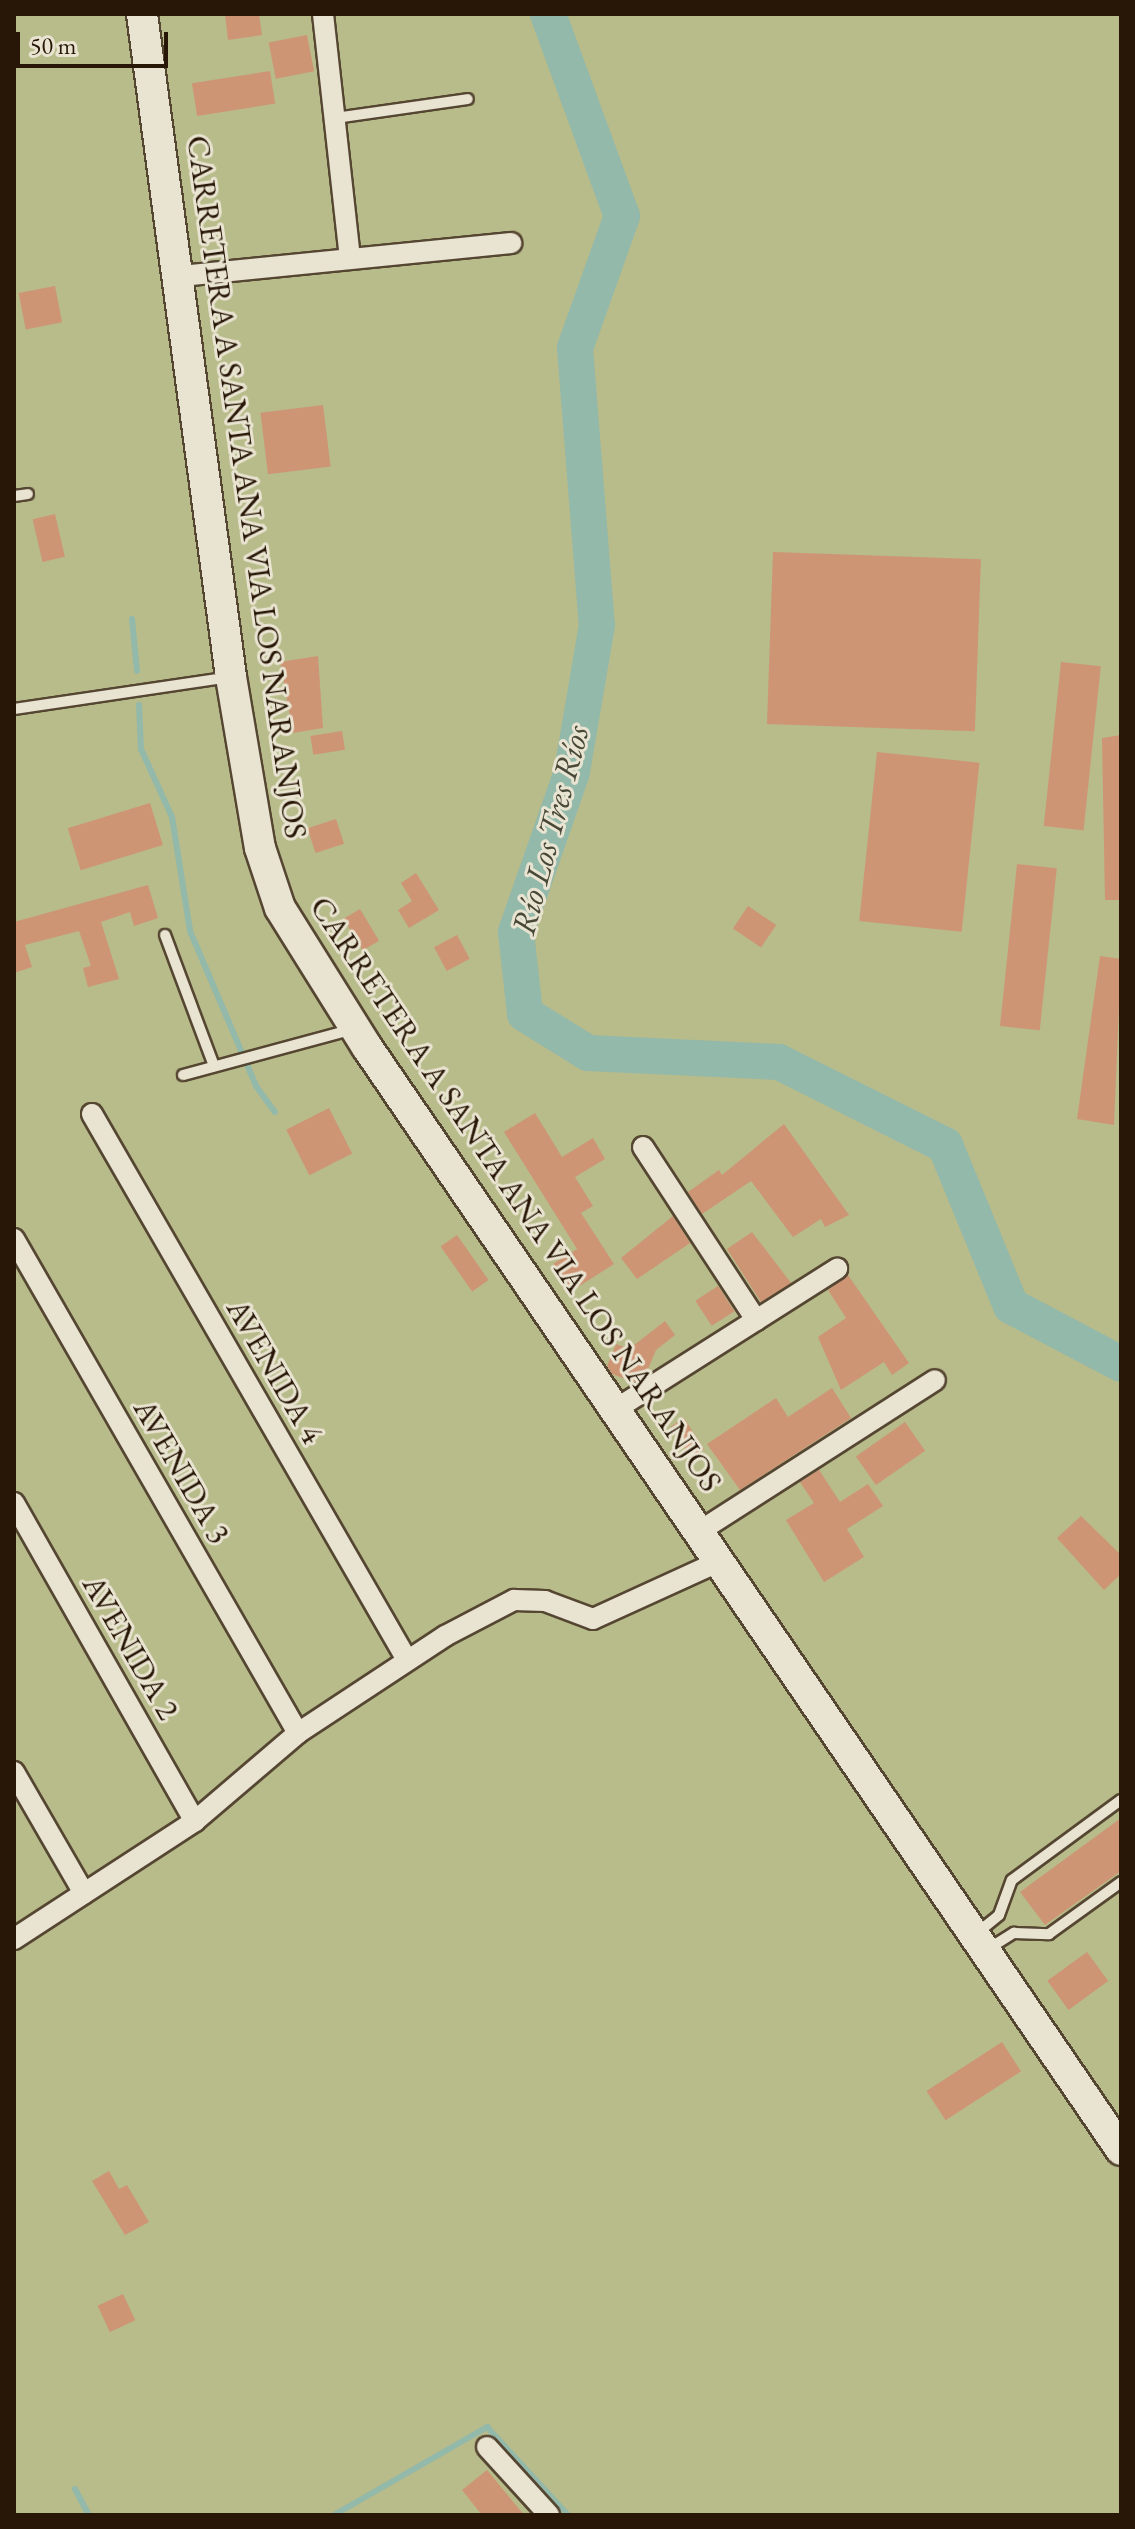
<!DOCTYPE html>
<html>
<head>
<meta charset="utf-8">
<style>
  body { margin:0 }
  #map { position:relative; width:1135px; height:2529px; overflow:hidden; background:#ddd5b8; font-family:"EB Garamond",serif }
  div>[style] { position:absolute }
  [style*='--x'] { left:calc(var(--x)*1px); top:calc(var(--y)*1px); width:calc(var(--w)*1px); rotate:calc(var(--a)*1deg) }
  .green>* { inset:0; background:#b8bb8a; transform-origin:0 0 }
  .stream>* { height:6px; margin:-3px; padding:0 3px; transform-origin:3px; border-radius:3px; background:#93b9ab }
  .river>* { height:36px; margin:-18px; padding:0 18px; transform-origin:18px; border-radius:18px; background:#93b9ab }
  .building>* { inset:0; background:#ce9575; transform-origin:0 0 }
  .roads { filter:drop-shadow(2px 0 #554632) drop-shadow(-2px 0 #554632) drop-shadow(0 2px #554632) drop-shadow(0 -2px #554632) }
  .lane>* { height:10px; margin:-5px; padding:0 5px; transform-origin:5px; border-radius:5px; background:#e9e4d1 }
  .street>* { height:20px; margin:-10px; padding:0 10px; transform-origin:10px; border-radius:10px; background:#e9e4d1 }
  .secondary>* { height:30px; margin:-15px; padding:0 15px; transform-origin:15px; border-radius:15px; background:#e9e4d1 }
  span { translate:-50% -50%; white-space:nowrap; text-align:center; line-height:1.15; -webkit-text-stroke:6px #e9e4d1; paint-order:stroke }
  .street-label { font-size:32px; color:#281706 }
  .water-label { font-size:34px; color:#484838; font-style:italic }
  .frame { position:absolute; inset:0; border:16px solid #281706; pointer-events:none }
  .scale { position:absolute; left:16px; top:32px; width:152px; height:36px; box-sizing:border-box; border:4px solid #281706; border-top:0; padding-left:10px; font-size:24px; line-height:28px; white-space:nowrap; color:#281706; -webkit-text-stroke:6px #e9e4d1; paint-order:stroke }
</style>
</head>
<body>
<div id="map">
  <div class="green">
    <div style="left:14px;top:14px;width:1107px;height:2501px"></div>
  </div>
  <div class="stream">
    <div style="--x:132;--y:619;--w:52;--a:84.5"></div>
    <div style="--x:139;--y:705;--w:44;--a:87.4"></div>
    <div style="--x:141;--y:749;--w:75;--a:65.5"></div>
    <div style="--x:172;--y:817;--w:115;--a:81"></div>
    <div style="--x:190;--y:931;--w:168;--a:66.9"></div>
    <div style="--x:256;--y:1086;--w:32;--a:54"></div>
    <div style="--x:75;--y:2489;--w:30;--a:62"></div>
    <div style="--x:334;--y:2515;--w:177;--a:-29.9"></div>
    <div style="--x:487;--y:2427;--w:120;--a:47.4"></div>
  </div>
  <div class="river">
    <div style="--x:548;--y:14;--w:215;--a:69.9"></div>
    <div style="--x:622;--y:216;--w:140;--a:109.6"></div>
    <div style="--x:575;--y:348;--w:278;--a:85.5"></div>
    <div style="--x:597;--y:625;--w:149;--a:99.7"></div>
    <div style="--x:572;--y:772;--w:170;--a:109.3"></div>
    <div style="--x:516;--y:932;--w:82;--a:83.7"></div>
    <div style="--x:525;--y:1014;--w:74;--a:31.8"></div>
    <div style="--x:588;--y:1053;--w:191;--a:2.7"></div>
    <div style="--x:779;--y:1062;--w:186;--a:26.6"></div>
    <div style="--x:945;--y:1145;--w:174;--a:67.7"></div>
    <div style="--x:1011;--y:1306;--w:124;--a:27.8"></div>
  </div>
  <div class="building">
    <div style="clip-path:polygon(225px 14px,259px 14px,262px 35px,228px 40px)"></div>
    <div style="left:307px;top:35px;width:37px;height:39px;rotate:79deg"></div>
    <div style="left:270px;top:71px;width:33px;height:79px;rotate:81deg"></div>
    <div style="left:55px;top:286px;width:37px;height:37px;rotate:79deg"></div>
    <div style="left:323px;top:405px;width:62px;height:63px;rotate:83deg"></div>
    <div style="left:55px;top:514px;width:44px;height:23px;rotate:77deg"></div>
    <div style="left:773px;top:552px;width:208px;height:172px;rotate:2deg"></div>
    <div style="clip-path:polygon(318px 656px,323px 728px,293px 733px,280px 662px)"></div>
    <div style="left:1061px;top:662px;width:40px;height:165px;rotate:6deg"></div>
    <div style="left:342px;top:731px;width:19px;height:32px;rotate:81deg"></div>
    <div style="clip-path:polygon(1121px 735px,1121px 900px,1105px 900px,1102px 738px)"></div>
    <div style="left:877px;top:752px;width:103px;height:170px;rotate:6deg"></div>
    <div style="left:150px;top:803px;width:44px;height:86px;rotate:73deg"></div>
    <div style="left:336px;top:819px;width:26px;height:30px;rotate:72deg"></div>
    <div style="left:1017px;top:864px;width:40px;height:163px;rotate:6deg"></div>
    <div style="clip-path:polygon(416px 873px,439px 910px,409px 928px,398px 910px,412px 901px,401px 883px)"></div>
    <div style="clip-path:polygon(148px 885px,158px 918px,134px 926px,130px 912px,101px 922px,119px 979px,88px 987px,83px 968px,91px 966px,79px 931px,25px 945px,32px 967px,14px 973px,14px 922px)"></div>
    <div style="left:748px;top:906px;width:34px;height:27px;rotate:34deg"></div>
    <div style="left:360px;top:909px;width:37px;height:19px;rotate:59deg"></div>
    <div style="left:457px;top:935px;width:27px;height:26px;rotate:62deg"></div>
    <div style="clip-path:polygon(1100px 956px,1121px 959px,1114px 1125px,1077px 1119px)"></div>
    <div style="left:329px;top:1108px;width:51px;height:48px;rotate:63deg"></div>
    <div style="clip-path:polygon(535px 1113px,562px 1157px,593px 1138px,605px 1159px,575px 1177px,593px 1206px,581px 1213px,614px 1264px,570px 1292px,553px 1264px,577px 1249px,504px 1132px)"></div>
    <div style="clip-path:polygon(784px 1124px,849px 1215px,825px 1227px,821px 1219px,793px 1237px,751px 1181px,702px 1214px,688px 1192px,719px 1170px,722px 1175px)"></div>
    <div style="clip-path:polygon(673px 1216px,690px 1243px,637px 1279px,621px 1258px)"></div>
    <div style="clip-path:polygon(752px 1232px,791px 1283px,761px 1302px,727px 1249px)"></div>
    <div style="left:457px;top:1235px;width:55px;height:20px;rotate:55deg"></div>
    <div style="clip-path:polygon(848px 1275px,909px 1363px,892px 1375px,884px 1362px,841px 1390px,818px 1337px,846px 1318px,828px 1290px)"></div>
    <div style="left:718px;top:1286px;width:30px;height:27px;rotate:57deg"></div>
    <div style="clip-path:polygon(665px 1321px,675px 1335px,656px 1350px,646px 1374px,634px 1382px,612px 1374px,607px 1366px,616px 1344px,629px 1349px)"></div>
    <div style="clip-path:polygon(832px 1388px,851px 1418px,740px 1490px,707px 1444px,776px 1398px,788px 1417px)"></div>
    <div style="left:684px;top:1418px;width:37px;height:16px;rotate:57deg"></div>
    <div style="left:905px;top:1422px;width:35px;height:60px;rotate:55deg"></div>
    <div style="clip-path:polygon(819px 1470px,840px 1502px,868px 1484px,883px 1506px,847px 1529px,864px 1557px,824px 1582px,786px 1520px,814px 1503px,800px 1482px)"></div>
    <div style="clip-path:polygon(1081px 1516px,1121px 1555px,1121px 1574px,1104px 1590px,1057px 1538px)"></div>
    <div style="clip-path:polygon(1121px 1818px,1121px 1871px,1045px 1925px,1020px 1892px)"></div>
    <div style="left:1087px;top:1952px;width:36px;height:49px;rotate:54deg"></div>
    <div style="left:1002px;top:2042px;width:35px;height:90px;rotate:57deg"></div>
    <div style="clip-path:polygon(109px 2171px,119px 2189px,127px 2185px,149px 2222px,125px 2235px,92px 2181px)"></div>
    <div style="left:123px;top:2294px;width:29px;height:28px;rotate:65deg"></div>
    <div style="clip-path:polygon(487px 2470px,524px 2515px,482px 2515px,462px 2490px)"></div>
  </div>
  <div class="roads">
    <div class="lane">
      <div style="--x:335;--y:118;--w:134;--a:-8.1"></div>
      <div style="--x:14;--y:496;--w:14;--a:-8"></div>
      <div style="--x:14;--y:709;--w:218;--a:-8.4"></div>
      <div style="--x:165;--y:935;--w:140;--a:69.5"></div>
      <div style="--x:183;--y:1075;--w:176;--a:-15.1"></div>
      <div style="--x:977;--y:1933;--w:28;--a:-39"></div>
      <div style="--x:999;--y:1915;--w:37;--a:-70"></div>
      <div style="--x:1012;--y:1880;--w:135;--a:-36.3"></div>
      <div style="--x:988;--y:1949;--w:31;--a:-32"></div>
      <div style="--x:1014;--y:1933;--w:35;--a:2"></div>
      <div style="--x:1049;--y:1934;--w:89;--a:-35.8"></div>
    </div>
    <div class="street">
      <div style="--x:323;--y:14;--w:245;--a:83.7"></div>
      <div style="--x:181;--y:276;--w:332;--a:-5.7"></div>
      <div style="--x:92;--y:1114;--w:628;--a:60.01"></div>
      <div style="--x:643;--y:1147;--w:207;--a:56.8"></div>
      <div style="--x:14;--y:1239;--w:570;--a:60.11"></div>
      <div style="--x:616;--y:1409;--w:262;--a:-32.4"></div>
      <div style="--x:14;--y:1503;--w:366;--a:60.4"></div>
      <div style="--x:700;--y:1531;--w:279;--a:-32.7"></div>
      <div style="--x:14;--y:1772;--w:140;--a:60"></div>
      <div style="--x:14;--y:1939;--w:216;--a:-33.1"></div>
      <div style="--x:195;--y:1821;--w:135;--a:-40.5"></div>
      <div style="--x:298;--y:1733;--w:176;--a:-33.4"></div>
      <div style="--x:445;--y:1636;--w:78;--a:-27.6"></div>
      <div style="--x:514;--y:1600;--w:31;--a:2"></div>
      <div style="--x:545;--y:1601;--w:51;--a:20.6"></div>
      <div style="--x:593;--y:1619;--w:140;--a:-24.5"></div>
      <div style="--x:487;--y:2447;--w:92;--a:47.6"></div>
    </div>
    <div class="secondary">
      <div style="--x:142;--y:14;--w:669;--a:82.35"></div>
      <div style="--x:231;--y:677;--w:173;--a:80.4"></div>
      <div style="--x:260;--y:848;--w:63;--a:71.6"></div>
      <div style="--x:280;--y:908;--w:164;--a:58"></div>
      <div style="--x:367;--y:1047;--w:1336;--a:55.64"></div>
    </div>
  </div>
  <div class="street-label">
    <span style="left:247px;top:487px;rotate:82deg">CARRETERA A SANTA ANA VIA LOS NARANJOS</span>
    <span style="left:516px;top:1194px;rotate:56deg">CARRETERA A SANTA ANA VIA LOS NARANJOS</span>
    <span style="left:275px;top:1371px;rotate:60deg">AVENIDA 4</span>
    <span style="left:182px;top:1471px;rotate:60deg">AVENIDA 3</span>
    <span style="left:131px;top:1647px;rotate:60deg">AVENIDA 2</span>
  </div>
  <div class="water-label">
    <span style="left:550px;top:830px;rotate:-75deg">Río Los Tres Ríos</span>
  </div>
  <div class="frame"></div>
  <div class="scale">50 m</div>
</div>
</body>
</html>
